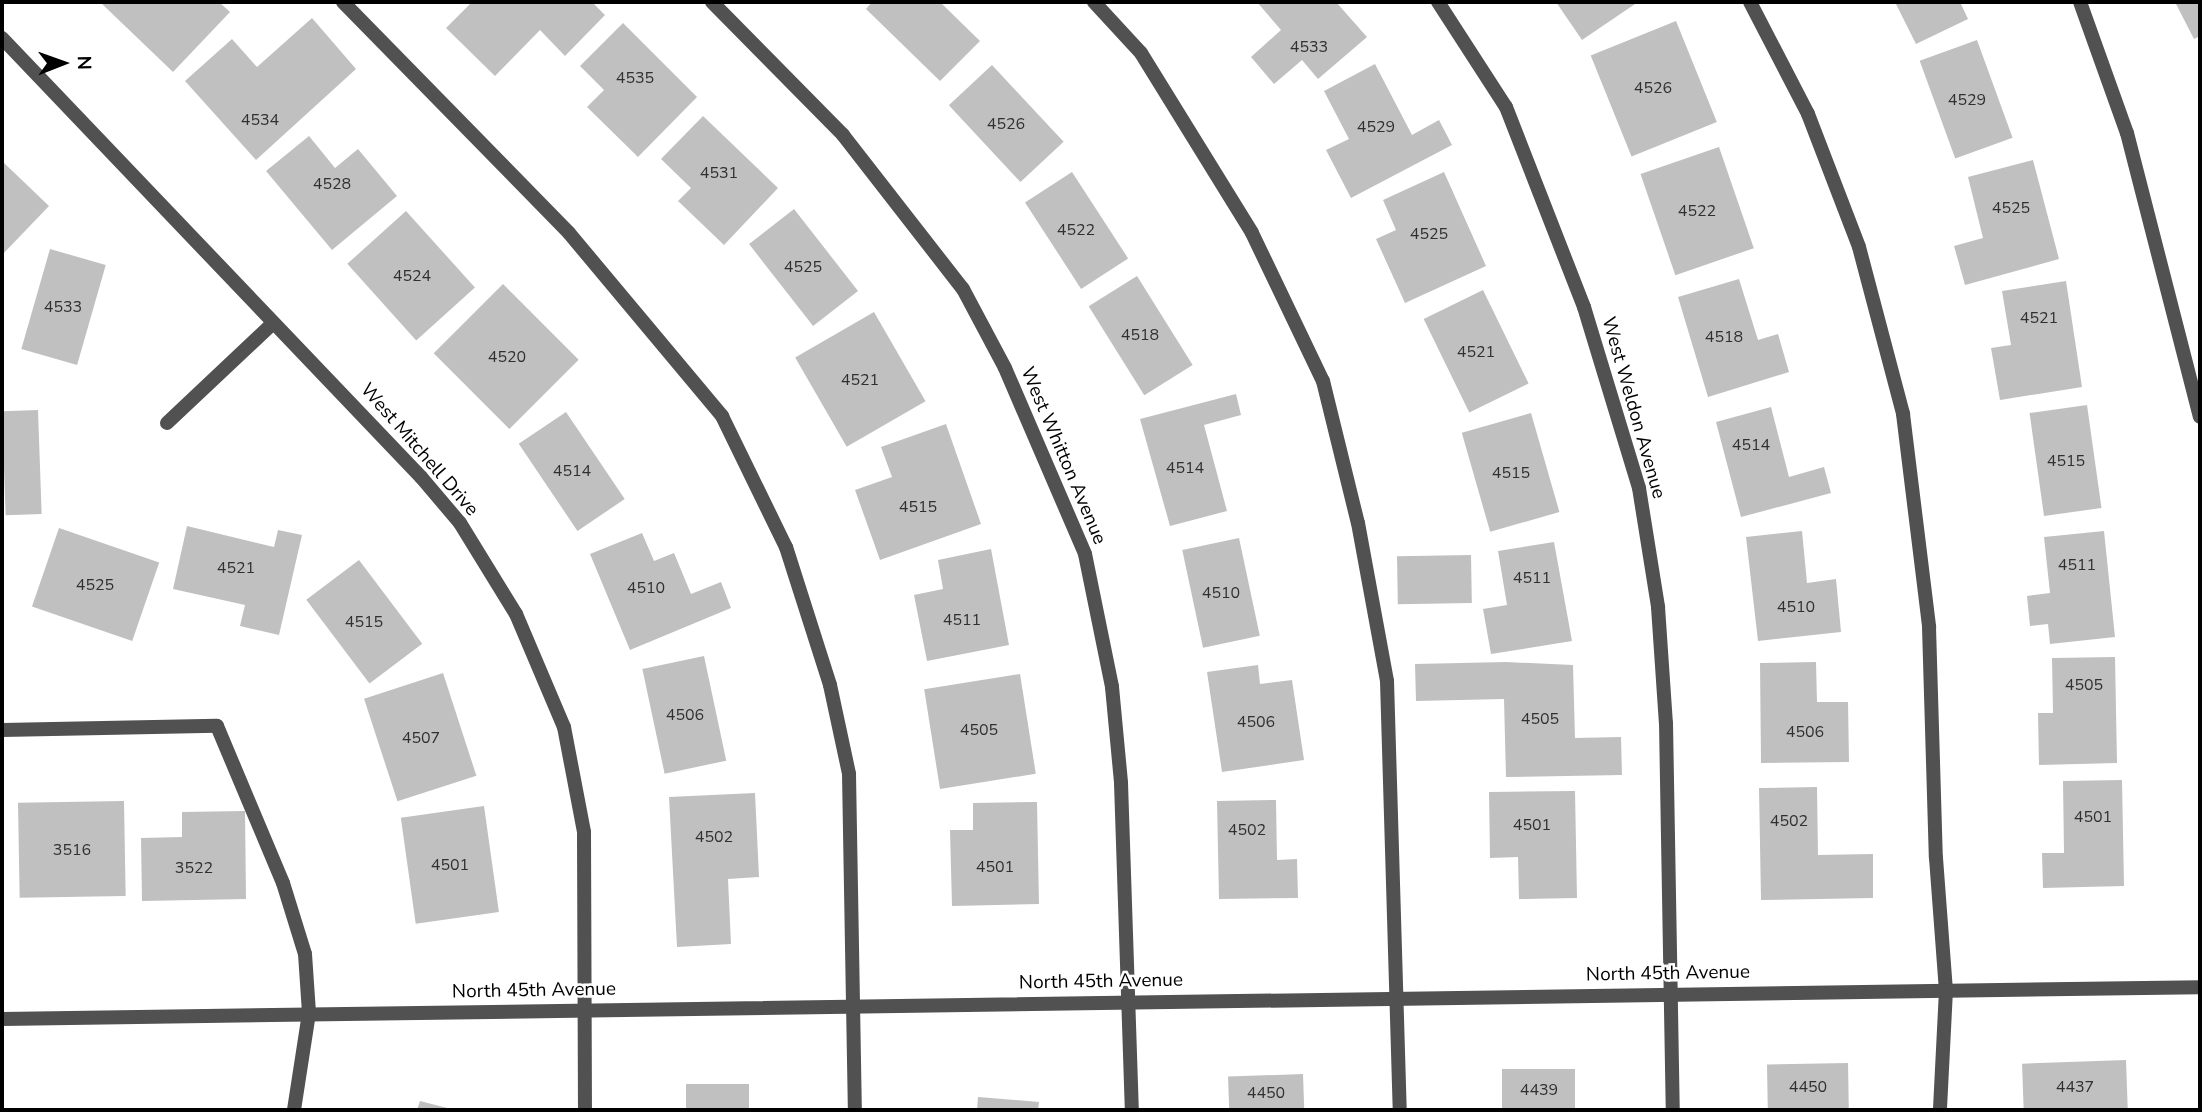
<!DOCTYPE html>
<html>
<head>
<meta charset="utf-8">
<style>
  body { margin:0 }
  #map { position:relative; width:2202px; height:1112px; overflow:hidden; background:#fff; font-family:"Nunito Sans",sans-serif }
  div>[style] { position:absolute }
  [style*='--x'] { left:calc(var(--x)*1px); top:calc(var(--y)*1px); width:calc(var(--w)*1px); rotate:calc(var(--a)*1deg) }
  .building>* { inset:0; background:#c0c0c0; transform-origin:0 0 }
  .lane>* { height:14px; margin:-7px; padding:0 7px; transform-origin:7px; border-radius:7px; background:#515151 }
  .street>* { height:14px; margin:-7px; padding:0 7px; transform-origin:7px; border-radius:7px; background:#515151 }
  span { translate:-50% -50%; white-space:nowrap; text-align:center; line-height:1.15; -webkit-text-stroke:5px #fff; paint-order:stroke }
  .number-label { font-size:16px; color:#303030 }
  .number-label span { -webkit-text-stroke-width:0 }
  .street-label { font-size:19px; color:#000 }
  .frame { position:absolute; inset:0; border:4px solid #000; pointer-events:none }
  .north { position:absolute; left:28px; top:28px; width:70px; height:70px; -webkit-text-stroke:5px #fff; paint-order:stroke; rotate:89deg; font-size:19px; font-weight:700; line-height:28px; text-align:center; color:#000 }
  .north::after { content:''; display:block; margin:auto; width:24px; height:32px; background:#000; clip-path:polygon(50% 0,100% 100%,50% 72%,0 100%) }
</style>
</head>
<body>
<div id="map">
  <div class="building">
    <div style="clip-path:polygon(100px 2px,219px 2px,230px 12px,173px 72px)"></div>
    <div style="clip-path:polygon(472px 2px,592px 2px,605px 15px,565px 56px,540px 30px,495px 76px,446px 28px)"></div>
    <div style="clip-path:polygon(872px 2px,940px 2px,980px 41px,940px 81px,866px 9px)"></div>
    <div style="clip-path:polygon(1257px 2px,1336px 2px,1367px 37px,1318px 79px,1302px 60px,1274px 84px,1251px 57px,1281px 30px)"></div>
    <div style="clip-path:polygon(1556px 2px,1638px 2px,1582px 40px)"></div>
    <div style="clip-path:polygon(1895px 2px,1960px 2px,1968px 19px,1916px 44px)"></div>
    <div style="clip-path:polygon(2175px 2px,2200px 2px,2200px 36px,2194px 39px)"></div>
    <div style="clip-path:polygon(312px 18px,356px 69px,256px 160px,185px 81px,232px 39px,257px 67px)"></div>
    <div style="left:1676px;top:21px;width:109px;height:92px;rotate:68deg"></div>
    <div style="clip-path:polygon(623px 23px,697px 97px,638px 157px,587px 107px,604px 90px,580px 66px)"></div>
    <div style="left:1977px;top:40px;width:104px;height:61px;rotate:70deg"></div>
    <div style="clip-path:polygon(1375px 64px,1412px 135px,1439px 120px,1452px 145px,1351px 198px,1326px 150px,1349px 139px,1324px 91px)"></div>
    <div style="left:992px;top:65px;width:105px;height:59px;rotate:47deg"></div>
    <div style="clip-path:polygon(703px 116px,778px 188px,724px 245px,678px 201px,691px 188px,661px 159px)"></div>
    <div style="clip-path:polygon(309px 136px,335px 168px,358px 149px,397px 196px,332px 250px,266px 171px)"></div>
    <div style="left:1719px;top:147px;width:107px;height:83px;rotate:71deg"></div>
    <div style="clip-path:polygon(2033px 160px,2059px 259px,1965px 285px,1954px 246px,1983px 238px,1968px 177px)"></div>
    <div style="clip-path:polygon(2px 161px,49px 206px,2px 255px)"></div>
    <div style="left:1072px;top:172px;width:103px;height:56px;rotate:57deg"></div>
    <div style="clip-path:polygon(1444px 172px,1486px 266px,1405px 303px,1376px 239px,1396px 230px,1383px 200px)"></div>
    <div style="left:794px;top:209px;width:104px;height:57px;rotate:52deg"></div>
    <div style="left:406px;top:211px;width:103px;height:79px;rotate:48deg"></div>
    <div style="left:50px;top:249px;width:58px;height:104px;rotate:16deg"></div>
    <div style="left:1137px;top:276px;width:105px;height:57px;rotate:58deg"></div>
    <div style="clip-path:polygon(1739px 279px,1758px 340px,1778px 334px,1789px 372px,1708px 397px,1678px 297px)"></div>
    <div style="clip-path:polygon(2066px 281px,2082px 387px,2000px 400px,1991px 348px,2011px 345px,2002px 291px)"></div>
    <div style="left:503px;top:284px;width:107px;height:98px;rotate:45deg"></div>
    <div style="left:1483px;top:290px;width:104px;height:66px;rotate:64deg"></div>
    <div style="left:874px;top:312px;width:103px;height:91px;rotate:60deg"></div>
    <div style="clip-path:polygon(1236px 394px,1241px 415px,1204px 425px,1227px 511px,1170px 526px,1140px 419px)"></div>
    <div style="left:2087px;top:405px;width:104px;height:58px;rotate:82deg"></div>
    <div style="clip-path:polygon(1771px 407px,1789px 477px,1824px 467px,1831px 493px,1741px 517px,1716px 422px)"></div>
    <div style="left:38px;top:410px;width:104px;height:36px;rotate:88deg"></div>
    <div style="left:566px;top:412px;width:105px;height:57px;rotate:56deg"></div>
    <div style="left:1531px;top:413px;width:103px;height:72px;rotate:74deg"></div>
    <div style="clip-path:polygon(946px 424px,981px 524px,880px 560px,855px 490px,892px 477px,881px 447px)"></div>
    <div style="clip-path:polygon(187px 526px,274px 547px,278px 530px,302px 535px,279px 635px,240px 626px,245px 605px,173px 589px)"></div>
    <div style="left:59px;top:528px;width:106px;height:83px;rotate:19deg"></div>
    <div style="clip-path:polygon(1802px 531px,1807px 583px,1836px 579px,1841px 632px,1758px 641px,1746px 537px)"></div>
    <div style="clip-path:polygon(2104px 531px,2115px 637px,2050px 644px,2048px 624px,2030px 626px,2027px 596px,2050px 593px,2044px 537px)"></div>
    <div style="clip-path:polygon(642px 533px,654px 561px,674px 553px,691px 594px,721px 582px,731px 608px,630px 650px,590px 554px)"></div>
    <div style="left:1239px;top:538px;width:100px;height:58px;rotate:78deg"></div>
    <div style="clip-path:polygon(1554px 542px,1572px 641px,1491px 654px,1483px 609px,1507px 605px,1498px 551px)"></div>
    <div style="clip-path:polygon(991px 549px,1009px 645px,927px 661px,914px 595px,943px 589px,938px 560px)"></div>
    <div style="left:1471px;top:555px;width:48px;height:74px;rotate:89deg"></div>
    <div style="left:359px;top:560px;width:105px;height:66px;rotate:53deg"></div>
    <div style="left:704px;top:656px;width:107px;height:63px;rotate:78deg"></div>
    <div style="clip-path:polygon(2115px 657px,2117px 763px,2039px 765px,2038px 713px,2053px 713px,2052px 658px)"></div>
    <div style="clip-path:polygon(1506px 662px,1573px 665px,1575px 738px,1621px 737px,1622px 775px,1506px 777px,1504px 699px,1416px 701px,1415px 664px)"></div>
    <div style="clip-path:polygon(1816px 662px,1817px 702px,1848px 702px,1849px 762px,1761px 763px,1760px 663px)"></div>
    <div style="clip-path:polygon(1258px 665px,1260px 684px,1292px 680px,1304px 760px,1222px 772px,1207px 672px)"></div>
    <div style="left:443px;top:673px;width:108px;height:83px;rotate:72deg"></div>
    <div style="left:1020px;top:674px;width:101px;height:97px;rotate:81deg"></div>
    <div style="clip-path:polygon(2122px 780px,2124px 886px,2043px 888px,2042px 853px,2064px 853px,2063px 781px)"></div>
    <div style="clip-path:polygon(1817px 787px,1818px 855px,1873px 854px,1873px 898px,1761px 900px,1759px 788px)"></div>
    <div style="clip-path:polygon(1575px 791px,1577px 898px,1519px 899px,1518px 857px,1490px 858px,1489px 792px)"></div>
    <div style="clip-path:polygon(755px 793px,759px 877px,728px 879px,731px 944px,677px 947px,669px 797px)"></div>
    <div style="clip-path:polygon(1276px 800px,1277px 860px,1297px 859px,1298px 898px,1219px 899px,1217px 801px)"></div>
    <div style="left:124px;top:801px;width:95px;height:106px;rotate:89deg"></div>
    <div style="clip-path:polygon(1037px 802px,1039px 904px,952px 906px,950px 830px,973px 830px,973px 803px)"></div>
    <div style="left:484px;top:806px;width:107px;height:84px;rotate:82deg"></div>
    <div style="clip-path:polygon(245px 811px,246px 899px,142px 901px,141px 838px,182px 837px,182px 812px)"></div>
    <div style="left:2126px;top:1060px;width:50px;height:104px;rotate:88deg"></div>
    <div style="left:1848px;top:1063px;width:47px;height:81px;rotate:89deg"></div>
    <div style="left:1575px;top:1069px;width:41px;height:73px;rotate:90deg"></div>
    <div style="left:1303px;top:1074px;width:36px;height:75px;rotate:88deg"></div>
    <div style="left:749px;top:1084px;width:26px;height:63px;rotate:90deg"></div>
    <div style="clip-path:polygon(978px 1097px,1039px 1102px,1038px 1110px,977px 1110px)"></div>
    <div style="clip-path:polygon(420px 1101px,451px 1109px,451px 1110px,417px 1110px)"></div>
  </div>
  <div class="lane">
    <div style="--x:343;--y:2;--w:323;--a:45.6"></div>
    <div style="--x:569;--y:233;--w:239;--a:50.1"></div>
    <div style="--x:722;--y:416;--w:146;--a:64"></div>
    <div style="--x:786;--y:547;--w:145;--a:72.3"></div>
    <div style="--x:830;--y:685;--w:91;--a:77.9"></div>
    <div style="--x:849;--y:774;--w:336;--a:89"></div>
    <div style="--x:1094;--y:2;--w:69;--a:47.3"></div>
    <div style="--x:1141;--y:53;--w:211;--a:58.3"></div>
    <div style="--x:1252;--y:233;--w:164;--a:64.4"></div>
    <div style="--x:1323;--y:381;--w:146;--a:76.2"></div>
    <div style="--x:1358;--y:523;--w:161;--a:79.6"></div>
    <div style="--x:1387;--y:681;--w:429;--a:88.3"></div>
    <div style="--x:1750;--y:2;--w:126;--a:62.6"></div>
    <div style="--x:1808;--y:114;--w:142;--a:69"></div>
    <div style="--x:1859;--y:247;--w:173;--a:75.2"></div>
    <div style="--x:1903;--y:414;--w:215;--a:83"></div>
    <div style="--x:1929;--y:627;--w:231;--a:88.3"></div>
    <div style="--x:1936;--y:858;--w:132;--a:85.7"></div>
    <div style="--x:1946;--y:990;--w:120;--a:92.9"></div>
    <div style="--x:2;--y:730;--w:215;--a:-1.1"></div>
    <div style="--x:217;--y:726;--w:170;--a:67.2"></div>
    <div style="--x:283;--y:883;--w:74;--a:72.8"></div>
    <div style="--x:305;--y:954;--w:59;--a:86.1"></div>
    <div style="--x:309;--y:1013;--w:98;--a:98.8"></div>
  </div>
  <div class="street">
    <div style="--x:712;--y:2;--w:187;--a:45.4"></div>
    <div style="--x:843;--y:135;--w:195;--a:52.1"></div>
    <div style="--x:963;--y:289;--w:89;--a:62"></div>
    <div style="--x:1005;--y:368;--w:202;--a:66.7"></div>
    <div style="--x:1085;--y:554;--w:136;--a:78.5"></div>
    <div style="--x:1112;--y:687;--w:96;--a:84.6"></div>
    <div style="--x:1121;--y:783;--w:327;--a:88.1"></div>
    <div style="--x:1438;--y:2;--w:125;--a:57.1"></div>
    <div style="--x:1506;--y:107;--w:215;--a:68.7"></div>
    <div style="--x:1584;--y:307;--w:189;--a:73.1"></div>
    <div style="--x:1639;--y:488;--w:121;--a:80.9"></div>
    <div style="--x:1658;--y:607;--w:116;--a:86.1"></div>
    <div style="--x:1666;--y:723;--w:387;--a:89"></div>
    <div style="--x:2080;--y:2;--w:139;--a:70.3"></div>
    <div style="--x:2127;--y:133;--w:293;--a:75.6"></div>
    <div style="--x:2;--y:38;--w:607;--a:46.34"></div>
    <div style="--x:421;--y:477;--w:60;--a:49.7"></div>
    <div style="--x:460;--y:523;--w:107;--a:58.4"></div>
    <div style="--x:516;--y:614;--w:123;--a:67"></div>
    <div style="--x:564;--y:727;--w:107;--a:79.2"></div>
    <div style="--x:584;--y:832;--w:278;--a:89.8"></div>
    <div style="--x:167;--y:423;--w:146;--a:-43.3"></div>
    <div style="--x:2;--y:1019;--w:2198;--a:-0.83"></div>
  </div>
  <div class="number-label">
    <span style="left:1309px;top:47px">4533</span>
    <span style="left:635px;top:78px">4535</span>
    <span style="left:1653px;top:88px">4526</span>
    <span style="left:1967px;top:100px">4529</span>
    <span style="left:260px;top:120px">4534</span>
    <span style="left:1006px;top:124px">4526</span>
    <span style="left:1376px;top:127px">4529</span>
    <span style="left:719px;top:173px">4531</span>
    <span style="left:332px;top:184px">4528</span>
    <span style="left:2011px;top:208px">4525</span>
    <span style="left:1697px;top:211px">4522</span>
    <span style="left:1076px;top:230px">4522</span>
    <span style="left:1429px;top:234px">4525</span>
    <span style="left:803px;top:267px">4525</span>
    <span style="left:412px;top:276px">4524</span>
    <span style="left:63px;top:307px">4533</span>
    <span style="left:2039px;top:318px">4521</span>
    <span style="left:1140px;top:335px">4518</span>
    <span style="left:1724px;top:337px">4518</span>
    <span style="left:1476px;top:352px">4521</span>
    <span style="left:507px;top:357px">4520</span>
    <span style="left:860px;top:380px">4521</span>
    <span style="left:1751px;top:445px">4514</span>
    <span style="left:2066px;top:461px">4515</span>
    <span style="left:1185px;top:468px">4514</span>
    <span style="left:572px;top:471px">4514</span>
    <span style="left:1511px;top:473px">4515</span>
    <span style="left:918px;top:507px">4515</span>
    <span style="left:2077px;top:565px">4511</span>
    <span style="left:236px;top:568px">4521</span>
    <span style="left:1532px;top:578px">4511</span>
    <span style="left:95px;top:585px">4525</span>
    <span style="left:646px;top:588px">4510</span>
    <span style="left:1221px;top:593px">4510</span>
    <span style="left:1796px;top:607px">4510</span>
    <span style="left:962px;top:620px">4511</span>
    <span style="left:364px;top:622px">4515</span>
    <span style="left:2084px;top:685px">4505</span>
    <span style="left:685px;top:715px">4506</span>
    <span style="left:1540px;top:719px">4505</span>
    <span style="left:1256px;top:722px">4506</span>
    <span style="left:979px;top:730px">4505</span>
    <span style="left:1805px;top:732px">4506</span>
    <span style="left:421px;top:738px">4507</span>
    <span style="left:2093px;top:817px">4501</span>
    <span style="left:1789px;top:821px">4502</span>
    <span style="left:1532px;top:825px">4501</span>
    <span style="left:1247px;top:830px">4502</span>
    <span style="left:714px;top:837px">4502</span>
    <span style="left:72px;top:850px">3516</span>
    <span style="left:450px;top:865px">4501</span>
    <span style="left:995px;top:867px">4501</span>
    <span style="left:194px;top:868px">3522</span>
    <span style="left:1808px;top:1087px">4450</span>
    <span style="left:2075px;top:1087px">4437</span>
    <span style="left:1539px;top:1090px">4439</span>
    <span style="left:1266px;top:1093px">4450</span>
  </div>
  <div class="street-label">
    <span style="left:1633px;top:408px;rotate:74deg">West Weldon Avenue</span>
    <span style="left:419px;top:450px;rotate:49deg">West Mitchell Drive</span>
    <span style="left:1063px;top:456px;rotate:67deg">West Whitton Avenue</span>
    <span style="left:1668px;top:974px;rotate:-1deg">North 45th Avenue</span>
    <span style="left:1101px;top:982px;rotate:-1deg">North 45th Avenue</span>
    <span style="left:534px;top:991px;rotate:-1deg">North 45th Avenue</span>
  </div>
  <div class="frame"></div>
  <div class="north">N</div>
</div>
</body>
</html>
